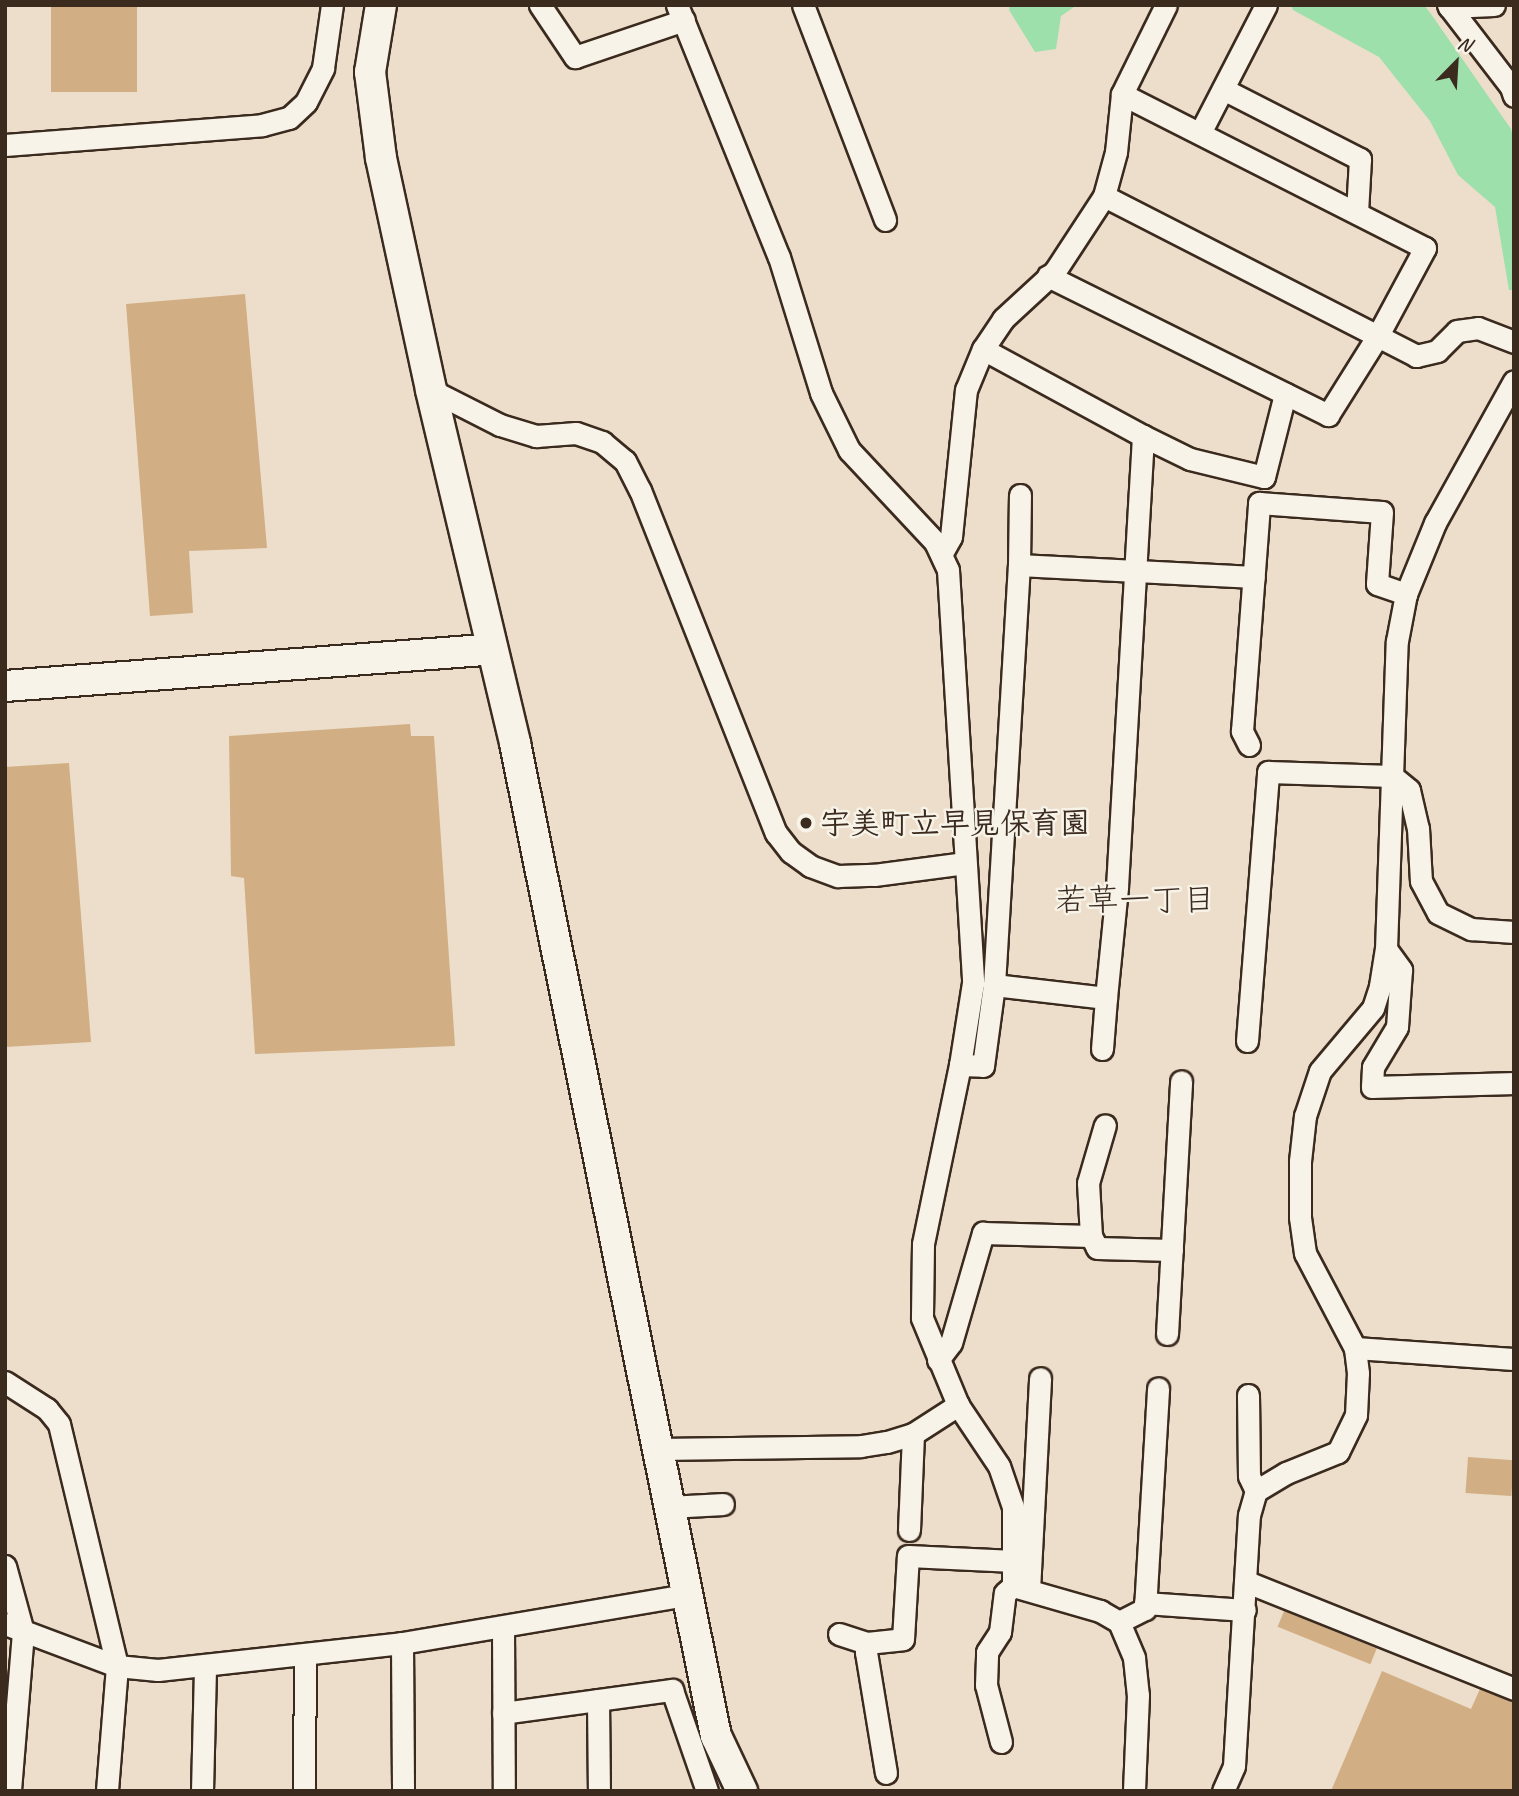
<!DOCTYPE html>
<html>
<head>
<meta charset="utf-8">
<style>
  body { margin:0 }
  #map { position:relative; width:1519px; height:1796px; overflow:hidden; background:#ecdeca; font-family:Caveat,"Klee One",sans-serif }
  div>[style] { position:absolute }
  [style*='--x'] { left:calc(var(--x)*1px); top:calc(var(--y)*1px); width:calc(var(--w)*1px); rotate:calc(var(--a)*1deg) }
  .green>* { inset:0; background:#9de0ac }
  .building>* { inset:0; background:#d2ae84; transform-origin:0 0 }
  .roads { filter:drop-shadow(2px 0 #3b2a1e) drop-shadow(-2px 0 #3b2a1e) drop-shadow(0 2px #3b2a1e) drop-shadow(0 -2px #3b2a1e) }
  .street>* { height:21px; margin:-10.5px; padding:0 10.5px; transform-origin:10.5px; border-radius:10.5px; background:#f7f3e8 }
  .secondary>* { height:30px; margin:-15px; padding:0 15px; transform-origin:15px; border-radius:15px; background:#f7f3e8 }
  .dots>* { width:19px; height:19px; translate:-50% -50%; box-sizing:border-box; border:4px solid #f7f3e8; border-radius:50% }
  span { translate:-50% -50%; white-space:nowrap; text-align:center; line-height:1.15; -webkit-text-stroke:5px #f7f3e8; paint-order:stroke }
  .poi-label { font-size:30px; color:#3b2a1e; font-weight:700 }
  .left { translate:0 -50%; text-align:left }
  .neighbourhood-label { font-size:32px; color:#3b2a1e }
  .frame { position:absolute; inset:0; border:7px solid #3b2a1e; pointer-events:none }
  .north { position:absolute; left:1421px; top:28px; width:70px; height:70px; -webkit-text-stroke:5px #f7f3e8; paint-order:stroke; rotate:24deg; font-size:19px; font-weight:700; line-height:28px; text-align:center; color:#3b2a1e }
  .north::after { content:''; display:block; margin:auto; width:24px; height:32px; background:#3b2a1e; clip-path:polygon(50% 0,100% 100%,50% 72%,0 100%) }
</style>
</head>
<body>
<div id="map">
  <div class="green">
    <div style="clip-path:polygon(1010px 5px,1077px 5px,1061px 16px,1056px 49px,1035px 52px,1009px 10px)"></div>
    <div style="clip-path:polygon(1291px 5px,1424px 5px,1431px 14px,1511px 129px,1514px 142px,1514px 290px,1509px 290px,1495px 207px,1458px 175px,1430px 121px,1379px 57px,1293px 10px)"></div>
  </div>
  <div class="building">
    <div style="left:51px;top:5px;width:86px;height:87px"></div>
    <div style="clip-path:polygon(245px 294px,267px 548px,189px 551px,193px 613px,150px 616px,126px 304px)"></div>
    <div style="clip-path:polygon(410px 724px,411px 736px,434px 736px,455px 1046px,255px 1054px,244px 878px,231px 876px,229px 736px)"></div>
    <div style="clip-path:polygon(69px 763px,91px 1042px,5px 1047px,5px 767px)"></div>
    <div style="left:1468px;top:1457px;width:46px;height:36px;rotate:4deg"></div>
    <div style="left:1284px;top:1611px;width:100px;height:17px;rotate:22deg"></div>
    <div style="clip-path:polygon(1382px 1671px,1471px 1709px,1480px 1689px,1514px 1702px,1514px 1791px,1331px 1791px)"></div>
  </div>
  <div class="roads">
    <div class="street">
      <div style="--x:540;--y:5;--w:63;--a:56.1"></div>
      <div style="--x:575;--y:57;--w:115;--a:-18.7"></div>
      <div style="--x:677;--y:5;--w:272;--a:68"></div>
      <div style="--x:779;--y:257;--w:142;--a:72.8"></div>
      <div style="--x:821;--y:393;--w:64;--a:63.8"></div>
      <div style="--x:849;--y:450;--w:126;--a:46.9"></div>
      <div style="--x:935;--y:542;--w:31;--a:65"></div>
      <div style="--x:948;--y:570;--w:414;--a:86.5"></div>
      <div style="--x:973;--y:983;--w:83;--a:99"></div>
      <div style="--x:960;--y:1065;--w:183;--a:101.7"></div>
      <div style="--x:923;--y:1244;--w:74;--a:90.8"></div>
      <div style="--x:922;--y:1318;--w:94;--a:67.5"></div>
      <div style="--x:958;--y:1405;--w:73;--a:56.1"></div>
      <div style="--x:999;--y:1466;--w:43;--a:71.1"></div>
      <div style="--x:1013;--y:1507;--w:79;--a:90"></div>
      <div style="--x:1013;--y:1586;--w:91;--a:16"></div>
      <div style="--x:1100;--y:1611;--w:22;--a:30"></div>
      <div style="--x:1119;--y:1622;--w:39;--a:67"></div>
      <div style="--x:1134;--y:1658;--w:37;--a:84"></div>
      <div style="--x:1138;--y:1695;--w:96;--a:92.4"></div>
      <div style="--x:803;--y:5;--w:230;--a:69.1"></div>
      <div style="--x:1448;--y:5;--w:103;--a:52.5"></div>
      <div style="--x:1511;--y:87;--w:9;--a:72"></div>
      <div style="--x:1449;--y:7;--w:45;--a:-2.5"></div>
      <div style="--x:1223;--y:89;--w:154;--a:27.1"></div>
      <div style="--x:1360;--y:159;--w:54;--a:93.2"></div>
      <div style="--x:1200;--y:133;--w:144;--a:-62.7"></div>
      <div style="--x:5;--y:145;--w:258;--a:-4.4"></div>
      <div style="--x:262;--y:125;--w:28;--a:-15"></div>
      <div style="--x:289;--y:118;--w:23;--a:-43"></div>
      <div style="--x:306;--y:102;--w:38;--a:-63"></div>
      <div style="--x:323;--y:68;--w:64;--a:-81.9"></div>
      <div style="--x:1104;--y:196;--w:351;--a:27.1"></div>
      <div style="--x:1416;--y:356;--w:22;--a:-13"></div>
      <div style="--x:1437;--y:351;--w:28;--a:-45"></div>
      <div style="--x:1457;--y:331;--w:21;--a:-8"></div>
      <div style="--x:1478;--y:328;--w:39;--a:21"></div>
      <div style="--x:1048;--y:276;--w:313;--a:26.4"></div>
      <div style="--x:1328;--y:415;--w:92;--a:-57.9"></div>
      <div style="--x:1377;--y:337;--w:101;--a:-61.7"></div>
      <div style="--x:1425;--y:248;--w:340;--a:-153.1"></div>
      <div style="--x:431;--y:390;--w:77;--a:26.9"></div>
      <div style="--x:500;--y:425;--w:38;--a:17"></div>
      <div style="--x:536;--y:436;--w:40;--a:-4.3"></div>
      <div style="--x:576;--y:433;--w:28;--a:19"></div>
      <div style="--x:602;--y:442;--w:30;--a:40"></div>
      <div style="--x:625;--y:461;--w:33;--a:63"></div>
      <div style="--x:640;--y:490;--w:369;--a:68.4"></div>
      <div style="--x:776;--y:833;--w:24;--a:52"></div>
      <div style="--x:791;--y:852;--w:24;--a:36"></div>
      <div style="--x:810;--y:866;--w:30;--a:20"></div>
      <div style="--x:838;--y:876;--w:36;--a:-2"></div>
      <div style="--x:874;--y:875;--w:92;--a:-7.5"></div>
      <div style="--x:1143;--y:436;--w:52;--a:26.1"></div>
      <div style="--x:1190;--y:459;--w:76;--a:13.7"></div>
      <div style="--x:1264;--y:477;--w:86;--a:-75.8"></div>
      <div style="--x:942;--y:553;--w:18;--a:-61"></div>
      <div style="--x:951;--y:537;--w:148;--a:-84.2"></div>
      <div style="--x:966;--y:390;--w:44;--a:-67.5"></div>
      <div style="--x:983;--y:349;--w:36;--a:-56"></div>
      <div style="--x:1003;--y:319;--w:71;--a:-42.7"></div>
      <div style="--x:1055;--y:271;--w:90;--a:-56.8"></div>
      <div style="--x:1104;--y:196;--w:46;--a:-74.7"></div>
      <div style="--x:1116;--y:152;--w:58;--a:-84.1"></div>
      <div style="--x:1122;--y:94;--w:99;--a:-63.7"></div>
      <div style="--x:1019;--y:565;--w:235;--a:2.9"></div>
      <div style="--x:1249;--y:745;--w:16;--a:-117"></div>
      <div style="--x:1242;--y:731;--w:229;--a:-85.7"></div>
      <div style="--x:1259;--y:503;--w:123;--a:4.2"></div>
      <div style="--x:1382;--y:512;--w:72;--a:94"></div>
      <div style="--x:1377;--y:584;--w:31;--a:19"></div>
      <div style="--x:1386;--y:949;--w:26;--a:54"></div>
      <div style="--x:1401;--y:970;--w:57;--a:94"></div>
      <div style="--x:1397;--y:1027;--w:47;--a:121"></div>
      <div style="--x:1373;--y:1067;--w:20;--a:93"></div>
      <div style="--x:1372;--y:1087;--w:142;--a:-1.6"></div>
      <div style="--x:994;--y:985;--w:421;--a:-86.6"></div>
      <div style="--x:1019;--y:565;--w:70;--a:-89.2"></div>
      <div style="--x:1247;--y:1041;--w:270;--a:-85.5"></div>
      <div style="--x:1268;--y:772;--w:124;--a:1.8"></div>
      <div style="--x:1392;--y:776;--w:22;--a:39"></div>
      <div style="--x:1409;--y:790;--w:39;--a:77"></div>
      <div style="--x:1418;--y:828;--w:53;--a:86.8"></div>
      <div style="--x:1421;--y:881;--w:36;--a:62"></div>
      <div style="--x:1438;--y:913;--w:37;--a:26"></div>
      <div style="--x:1471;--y:929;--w:43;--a:4"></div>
      <div style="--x:1102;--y:1049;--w:51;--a:-85.5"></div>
      <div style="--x:960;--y:1065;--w:23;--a:2"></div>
      <div style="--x:983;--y:1066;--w:82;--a:-82.3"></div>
      <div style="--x:994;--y:985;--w:113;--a:6.6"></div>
      <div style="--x:1106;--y:998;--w:112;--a:-84.3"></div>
      <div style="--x:1117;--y:887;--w:452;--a:-86.7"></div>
      <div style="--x:1143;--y:436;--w:182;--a:-151.5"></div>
      <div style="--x:1091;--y:1236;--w:53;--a:-93.2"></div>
      <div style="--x:1088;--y:1183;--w:60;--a:-73.7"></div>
      <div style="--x:1167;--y:1334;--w:253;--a:-86.8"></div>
      <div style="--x:1355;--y:1348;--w:159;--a:4"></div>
      <div style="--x:938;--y:1360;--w:21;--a:-53"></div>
      <div style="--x:951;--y:1343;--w:115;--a:-73.8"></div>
      <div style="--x:983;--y:1233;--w:108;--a:1.6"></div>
      <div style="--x:1091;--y:1236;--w:13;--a:63"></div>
      <div style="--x:1097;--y:1248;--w:75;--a:1.5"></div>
      <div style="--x:5;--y:1382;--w:50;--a:32.7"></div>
      <div style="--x:47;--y:1409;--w:19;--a:51"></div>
      <div style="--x:59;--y:1424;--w:249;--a:76.5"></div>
      <div style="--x:117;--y:1666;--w:125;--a:94.6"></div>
      <div style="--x:1248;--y:1395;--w:81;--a:89.3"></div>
      <div style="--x:1249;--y:1476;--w:17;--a:65"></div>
      <div style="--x:658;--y:1449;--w:203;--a:-0.8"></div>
      <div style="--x:861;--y:1446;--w:26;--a:-9"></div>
      <div style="--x:887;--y:1442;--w:27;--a:-17"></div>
      <div style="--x:913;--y:1434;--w:54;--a:-32.8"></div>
      <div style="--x:669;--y:1507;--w:54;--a:-3.2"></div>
      <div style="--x:909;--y:1530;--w:96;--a:-87.6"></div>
      <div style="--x:5;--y:1566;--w:68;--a:74.7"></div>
      <div style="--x:23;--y:1632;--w:160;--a:94.7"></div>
      <div style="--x:1247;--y:1582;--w:288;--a:21.8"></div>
      <div style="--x:1029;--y:1590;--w:212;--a:-87"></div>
      <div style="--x:1145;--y:1603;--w:100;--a:4"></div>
      <div style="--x:1119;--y:1622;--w:29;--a:-27"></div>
      <div style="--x:1145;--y:1609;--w:221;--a:-86.6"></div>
      <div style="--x:5;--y:1624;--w:120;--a:20.6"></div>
      <div style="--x:117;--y:1666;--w:41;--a:5.6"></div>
      <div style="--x:158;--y:1670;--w:245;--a:-6.3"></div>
      <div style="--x:402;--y:1643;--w:287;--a:-9.6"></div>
      <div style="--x:503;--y:1627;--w:164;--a:89.7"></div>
      <div style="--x:839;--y:1634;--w:29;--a:18"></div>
      <div style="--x:402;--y:1643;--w:148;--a:89.6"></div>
      <div style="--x:598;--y:1700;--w:91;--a:89.4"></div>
      <div style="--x:503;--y:1713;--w:171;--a:-7.8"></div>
      <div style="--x:672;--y:1690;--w:107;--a:70.9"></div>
      <div style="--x:1001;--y:1742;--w:59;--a:-104.7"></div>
      <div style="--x:986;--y:1685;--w:33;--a:-88"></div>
      <div style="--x:987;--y:1652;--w:24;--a:-57"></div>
      <div style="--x:1000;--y:1632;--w:39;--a:-83"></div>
      <div style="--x:1005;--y:1593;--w:11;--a:-41"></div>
      <div style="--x:886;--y:1773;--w:123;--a:-99.4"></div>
      <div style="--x:866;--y:1652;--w:9;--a:-84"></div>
      <div style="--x:867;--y:1643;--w:36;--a:-6"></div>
      <div style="--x:903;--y:1639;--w:83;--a:-86.6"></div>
      <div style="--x:908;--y:1556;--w:106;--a:2.7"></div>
      <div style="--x:202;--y:1791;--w:126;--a:-88.6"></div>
      <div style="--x:304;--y:1791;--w:137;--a:-89.6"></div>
      <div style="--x:1223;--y:1791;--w:27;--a:-66"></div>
      <div style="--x:1234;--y:1766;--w:251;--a:-86.6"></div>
      <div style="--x:1249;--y:1515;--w:25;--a:-74"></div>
      <div style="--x:1256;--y:1491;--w:35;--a:-31"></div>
      <div style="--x:1286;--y:1473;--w:56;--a:-22"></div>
      <div style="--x:1338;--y:1452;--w:41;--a:-64.1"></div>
      <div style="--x:1356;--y:1415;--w:42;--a:-87.3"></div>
      <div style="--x:1358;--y:1373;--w:25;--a:-97"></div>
      <div style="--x:1355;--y:1348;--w:107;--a:-117.8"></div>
      <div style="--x:1305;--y:1253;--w:36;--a:-98"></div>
      <div style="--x:1300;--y:1217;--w:56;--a:-90"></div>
      <div style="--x:1300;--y:1161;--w:45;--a:-83.7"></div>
      <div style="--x:1305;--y:1116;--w:47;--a:-71.6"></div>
      <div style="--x:1320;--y:1071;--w:82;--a:-49.9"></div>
      <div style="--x:1373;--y:1008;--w:23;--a:-72"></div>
      <div style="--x:1380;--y:986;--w:37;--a:-81"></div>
      <div style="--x:1386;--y:949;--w:308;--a:-88"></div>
      <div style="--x:1397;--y:641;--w:48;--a:-79.2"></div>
      <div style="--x:1406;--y:594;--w:77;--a:-67.8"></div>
      <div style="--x:1435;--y:523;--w:162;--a:-60.9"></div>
    </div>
    <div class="secondary">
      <div style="--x:381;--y:5;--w:68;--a:99.3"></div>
      <div style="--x:370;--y:72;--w:87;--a:82.7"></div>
      <div style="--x:381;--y:158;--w:237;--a:77.8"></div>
      <div style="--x:431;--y:390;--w:363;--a:76.6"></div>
      <div style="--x:515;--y:743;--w:1013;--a:78.56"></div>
      <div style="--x:716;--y:1736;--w:61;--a:64.7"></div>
      <div style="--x:5;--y:686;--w:488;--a:-4.3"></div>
    </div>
  </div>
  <div class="dots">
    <div style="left:806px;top:823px;background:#3b2a1e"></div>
  </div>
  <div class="poi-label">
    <span class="left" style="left:820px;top:823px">宇美町立早見保育園</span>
  </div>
  <div class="neighbourhood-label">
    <span style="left:1135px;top:900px">若草一丁目</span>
  </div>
  <div class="frame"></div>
  <div class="north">N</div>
</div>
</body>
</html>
